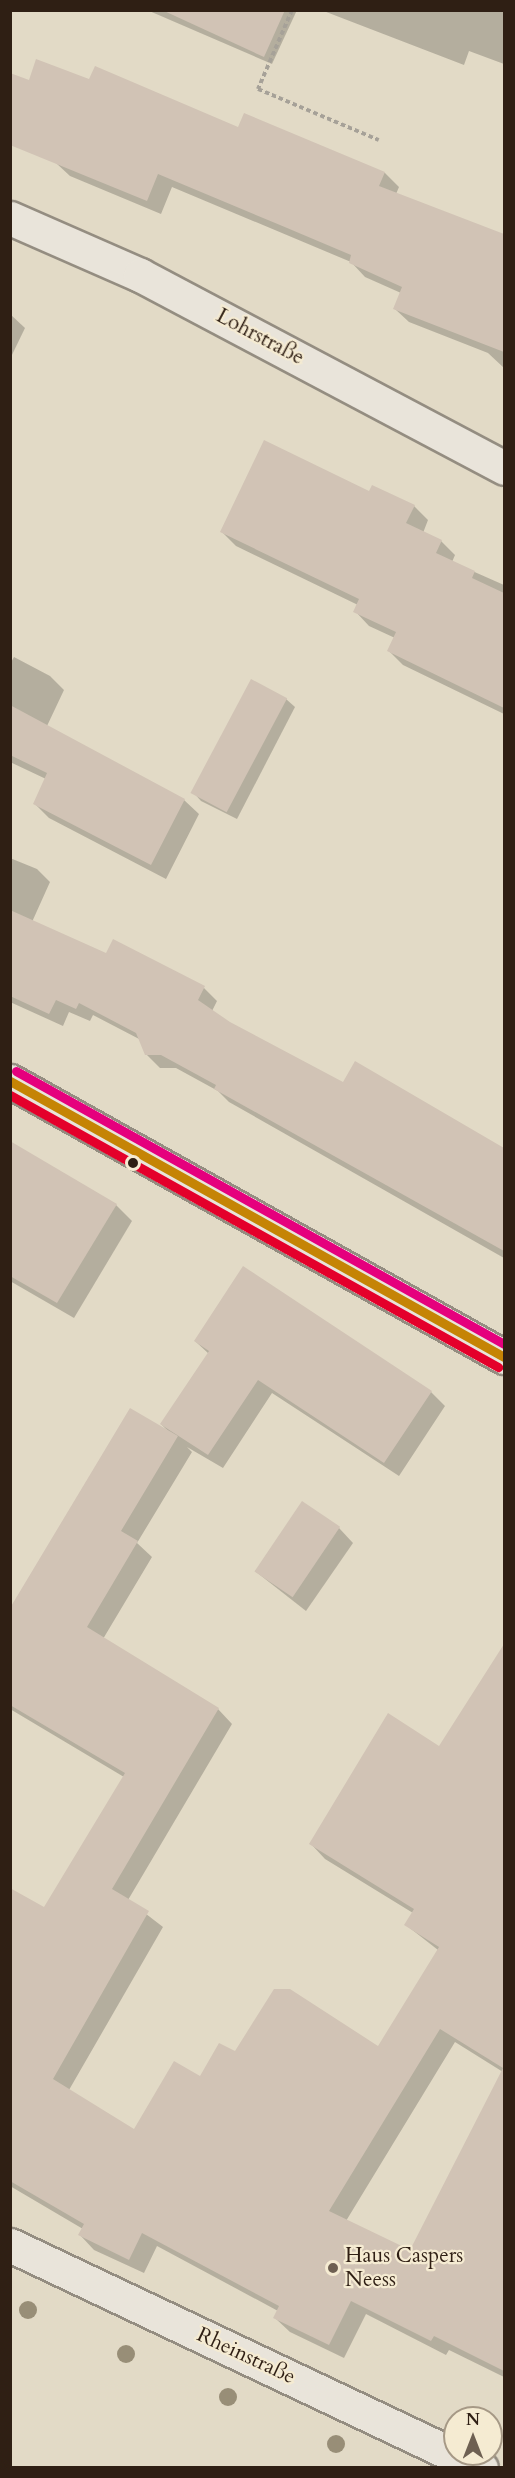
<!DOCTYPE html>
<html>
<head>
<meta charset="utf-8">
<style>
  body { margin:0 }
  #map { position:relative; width:515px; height:2478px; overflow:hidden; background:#e2dac6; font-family:Cardo,serif }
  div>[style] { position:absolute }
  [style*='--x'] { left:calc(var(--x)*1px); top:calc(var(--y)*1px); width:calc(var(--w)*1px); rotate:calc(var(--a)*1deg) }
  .shadow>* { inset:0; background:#0003 }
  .building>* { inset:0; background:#d1c3b5; transform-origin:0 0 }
  .path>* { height:4px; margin-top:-2px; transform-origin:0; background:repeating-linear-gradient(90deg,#a6a198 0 4.5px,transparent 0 7.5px) }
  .roads { filter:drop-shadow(2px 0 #948d81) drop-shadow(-2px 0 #948d81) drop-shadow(0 2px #948d81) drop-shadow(0 -2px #948d81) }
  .minor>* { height:33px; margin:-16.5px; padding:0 16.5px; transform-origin:16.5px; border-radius:16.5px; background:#e9e4da }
  .tertiary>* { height:33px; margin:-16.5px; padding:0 16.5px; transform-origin:16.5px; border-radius:16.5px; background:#e9e4da }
  .bus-1>* { height:9px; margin:-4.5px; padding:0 4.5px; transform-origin:4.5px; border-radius:4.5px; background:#c58405 }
  .bus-2>* { height:9px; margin:-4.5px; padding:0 4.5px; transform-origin:4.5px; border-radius:4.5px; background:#e4002b }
  .bus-3>* { height:9px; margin:-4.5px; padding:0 4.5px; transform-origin:4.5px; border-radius:4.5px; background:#e5007d }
  .trees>* { width:18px; height:18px; margin:-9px; border-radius:50%; background:#988e77 }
  .dots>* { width:16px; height:16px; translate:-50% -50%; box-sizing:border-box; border:3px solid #f5ebd2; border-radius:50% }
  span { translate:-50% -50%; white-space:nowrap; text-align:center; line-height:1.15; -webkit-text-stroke:4.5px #f5ebd2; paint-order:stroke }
  .street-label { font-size:21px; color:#2f1f14 }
  .poi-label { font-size:21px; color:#2f1f14 }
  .left { translate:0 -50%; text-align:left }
  .frame { position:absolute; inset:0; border:12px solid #2f1f14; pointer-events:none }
  .north { position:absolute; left:443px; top:2406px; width:60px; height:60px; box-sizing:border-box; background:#f5ebd2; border:2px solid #a69986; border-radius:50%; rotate:0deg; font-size:16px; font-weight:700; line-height:24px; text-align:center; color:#2f1f14 }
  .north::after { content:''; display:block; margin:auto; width:21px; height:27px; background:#6e6052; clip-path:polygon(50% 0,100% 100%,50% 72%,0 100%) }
</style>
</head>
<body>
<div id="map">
  <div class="shadow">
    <div style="clip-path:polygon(147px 10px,297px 10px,272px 64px)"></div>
    <div style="clip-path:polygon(321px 10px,504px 10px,504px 64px,469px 51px,464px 65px)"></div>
    <div style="clip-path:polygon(90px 81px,239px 129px,245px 115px,385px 173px,399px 187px,396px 194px,504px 236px,504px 368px,488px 353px,409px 322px,395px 309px,401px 293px,365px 277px,351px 262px,172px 187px,161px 214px,70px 176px,56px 163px,30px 82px)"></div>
    <div style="clip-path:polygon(10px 314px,25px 328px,10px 359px)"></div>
    <div style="clip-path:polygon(370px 493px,414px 506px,428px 520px,423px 533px,441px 541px,455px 555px,452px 562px,504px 585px,504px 714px,403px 665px,389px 651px,395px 638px,369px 626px,355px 611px,358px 605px,236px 546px,222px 532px)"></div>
    <div style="clip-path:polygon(14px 657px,50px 676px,64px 690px,47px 726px,184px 800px,199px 814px,166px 879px,49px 818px,35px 804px,46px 779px,10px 762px,10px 664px)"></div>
    <div style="clip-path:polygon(286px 699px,295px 707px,237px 819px,201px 801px,193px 792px)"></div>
    <div style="clip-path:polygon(10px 858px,37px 869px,50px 882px,32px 922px,106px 955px,204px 988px,217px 1001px,212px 1011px,229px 1023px,344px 1084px,356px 1064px,504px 1150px,504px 1258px,229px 1102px,218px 1091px,176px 1068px,160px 1068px,146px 1054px,141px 1040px,93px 1015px,90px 1021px,69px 1012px,63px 1026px,10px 1002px)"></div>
    <div style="clip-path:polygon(10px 1142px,116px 1205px,132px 1221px,74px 1318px,10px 1281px)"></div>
    <div style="clip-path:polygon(evenodd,195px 1341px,431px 1392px,445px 1406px,399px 1476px,272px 1393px,223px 1468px,187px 1447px,192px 1452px,137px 1543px,152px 1557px,103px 1639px,218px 1709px,232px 1724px,128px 1900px,163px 1927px,69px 2090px,135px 2131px,235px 2053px,379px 2048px,438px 1950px,406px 1925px,413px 1913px,325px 1859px,311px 1844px,439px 1748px,504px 1652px,504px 2237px,500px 2246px,504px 2249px,504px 2377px,449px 2350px,446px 2355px,366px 2314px,344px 2358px,290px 2332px,275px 2318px,278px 2311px,157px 2246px,144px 2273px,94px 2250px,80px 2235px,83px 2229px,10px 2186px,10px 1890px,44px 1909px,124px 1777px,10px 1709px,10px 1611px,168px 1431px,161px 1424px,209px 1354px,195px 1341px,455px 2042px,503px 2072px,411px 2252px,346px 2221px,455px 2042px)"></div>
    <div style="clip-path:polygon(339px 1528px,353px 1543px,306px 1611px,255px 1571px)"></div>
  </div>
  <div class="building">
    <div style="clip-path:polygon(162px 10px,285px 10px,264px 57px)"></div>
    <div style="clip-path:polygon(36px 59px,89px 79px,95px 66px,238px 127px,244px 113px,385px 172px,379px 186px,504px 234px,504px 352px,393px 309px,402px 287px,349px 263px,351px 255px,280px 225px,158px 174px,147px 201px,10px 145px,10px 73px,29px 80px)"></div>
    <div style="clip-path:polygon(264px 440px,369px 491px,372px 485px,415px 505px,406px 523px,442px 540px,436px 553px,475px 571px,472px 578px,504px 593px,504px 708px,387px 651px,396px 632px,353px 612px,359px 599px,220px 532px)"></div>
    <div style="left:251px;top:679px;width:41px;height:129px;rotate:28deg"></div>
    <div style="clip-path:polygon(10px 705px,185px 799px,151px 865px,33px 804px,47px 773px,10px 755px)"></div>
    <div style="clip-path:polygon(10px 910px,106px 953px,113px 939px,205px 986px,198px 1000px,230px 1022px,343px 1082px,355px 1061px,504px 1148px,504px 1251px,214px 1089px,216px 1085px,161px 1055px,145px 1055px,136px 1033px,79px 1003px,76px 1009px,56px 1000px,49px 1014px,10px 996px)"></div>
    <div style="clip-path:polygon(10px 1141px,117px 1204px,57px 1303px,10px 1276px)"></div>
    <div style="clip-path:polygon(243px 1266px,432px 1391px,384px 1463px,258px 1380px,208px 1455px,160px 1424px,209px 1351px,194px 1341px)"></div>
    <div style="clip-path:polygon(evenodd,130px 1408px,178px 1436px,121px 1531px,138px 1541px,87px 1627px,219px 1708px,112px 1889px,149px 1911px,53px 2079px,134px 2129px,174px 2061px,200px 2076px,219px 2043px,235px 2051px,274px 1989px,290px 1989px,378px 2046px,439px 1947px,404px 1925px,414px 1909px,309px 1844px,388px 1713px,439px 1746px,504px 1644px,504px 2371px,434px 2336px,431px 2341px,351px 2301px,329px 2345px,273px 2318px,279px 2306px,142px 2233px,129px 2260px,78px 2235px,84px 2224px,10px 2181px,10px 1888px,44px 1907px,125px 1773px,10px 1705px,10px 1608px,130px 1408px,440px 2029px,503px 2068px,410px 2250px,329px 2211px,440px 2029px)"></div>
    <div style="left:302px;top:1501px;width:46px;height:85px;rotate:34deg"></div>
  </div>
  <div class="path">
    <div style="--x:292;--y:10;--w:86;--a:113.3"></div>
    <div style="--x:258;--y:89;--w:131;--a:22.9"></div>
  </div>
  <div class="roads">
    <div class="minor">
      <div style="--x:10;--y:218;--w:142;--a:23.7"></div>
      <div style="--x:140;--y:275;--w:412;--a:27.9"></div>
      <div style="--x:10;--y:2245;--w:521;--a:25.34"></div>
    </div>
    <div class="tertiary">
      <div style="--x:10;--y:1081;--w:566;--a:29.19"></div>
    </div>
  </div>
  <div class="bus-1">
    <div style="--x:10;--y:1081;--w:566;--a:29.19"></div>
  </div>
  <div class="bus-2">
    <div style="--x:10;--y:1095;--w:559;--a:29.13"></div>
  </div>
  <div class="bus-3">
    <div style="--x:16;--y:1071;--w:559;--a:29.22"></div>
  </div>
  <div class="trees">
    <div style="left:28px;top:2310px"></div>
    <div style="left:126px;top:2354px"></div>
    <div style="left:228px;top:2397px"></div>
    <div style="left:336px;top:2444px"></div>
  </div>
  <div class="dots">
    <div style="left:133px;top:1163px;background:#2f1f14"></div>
    <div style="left:333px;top:2268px;background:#6e6052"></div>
  </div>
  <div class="street-label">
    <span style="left:260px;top:337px;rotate:28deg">Lohrstraße</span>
    <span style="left:246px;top:2356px;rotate:25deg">Rheinstraße</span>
  </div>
  <div class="poi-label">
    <span class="left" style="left:345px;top:2268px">Haus Caspers<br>Neess</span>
  </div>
  <div class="frame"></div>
  <div class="north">N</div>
</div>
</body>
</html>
